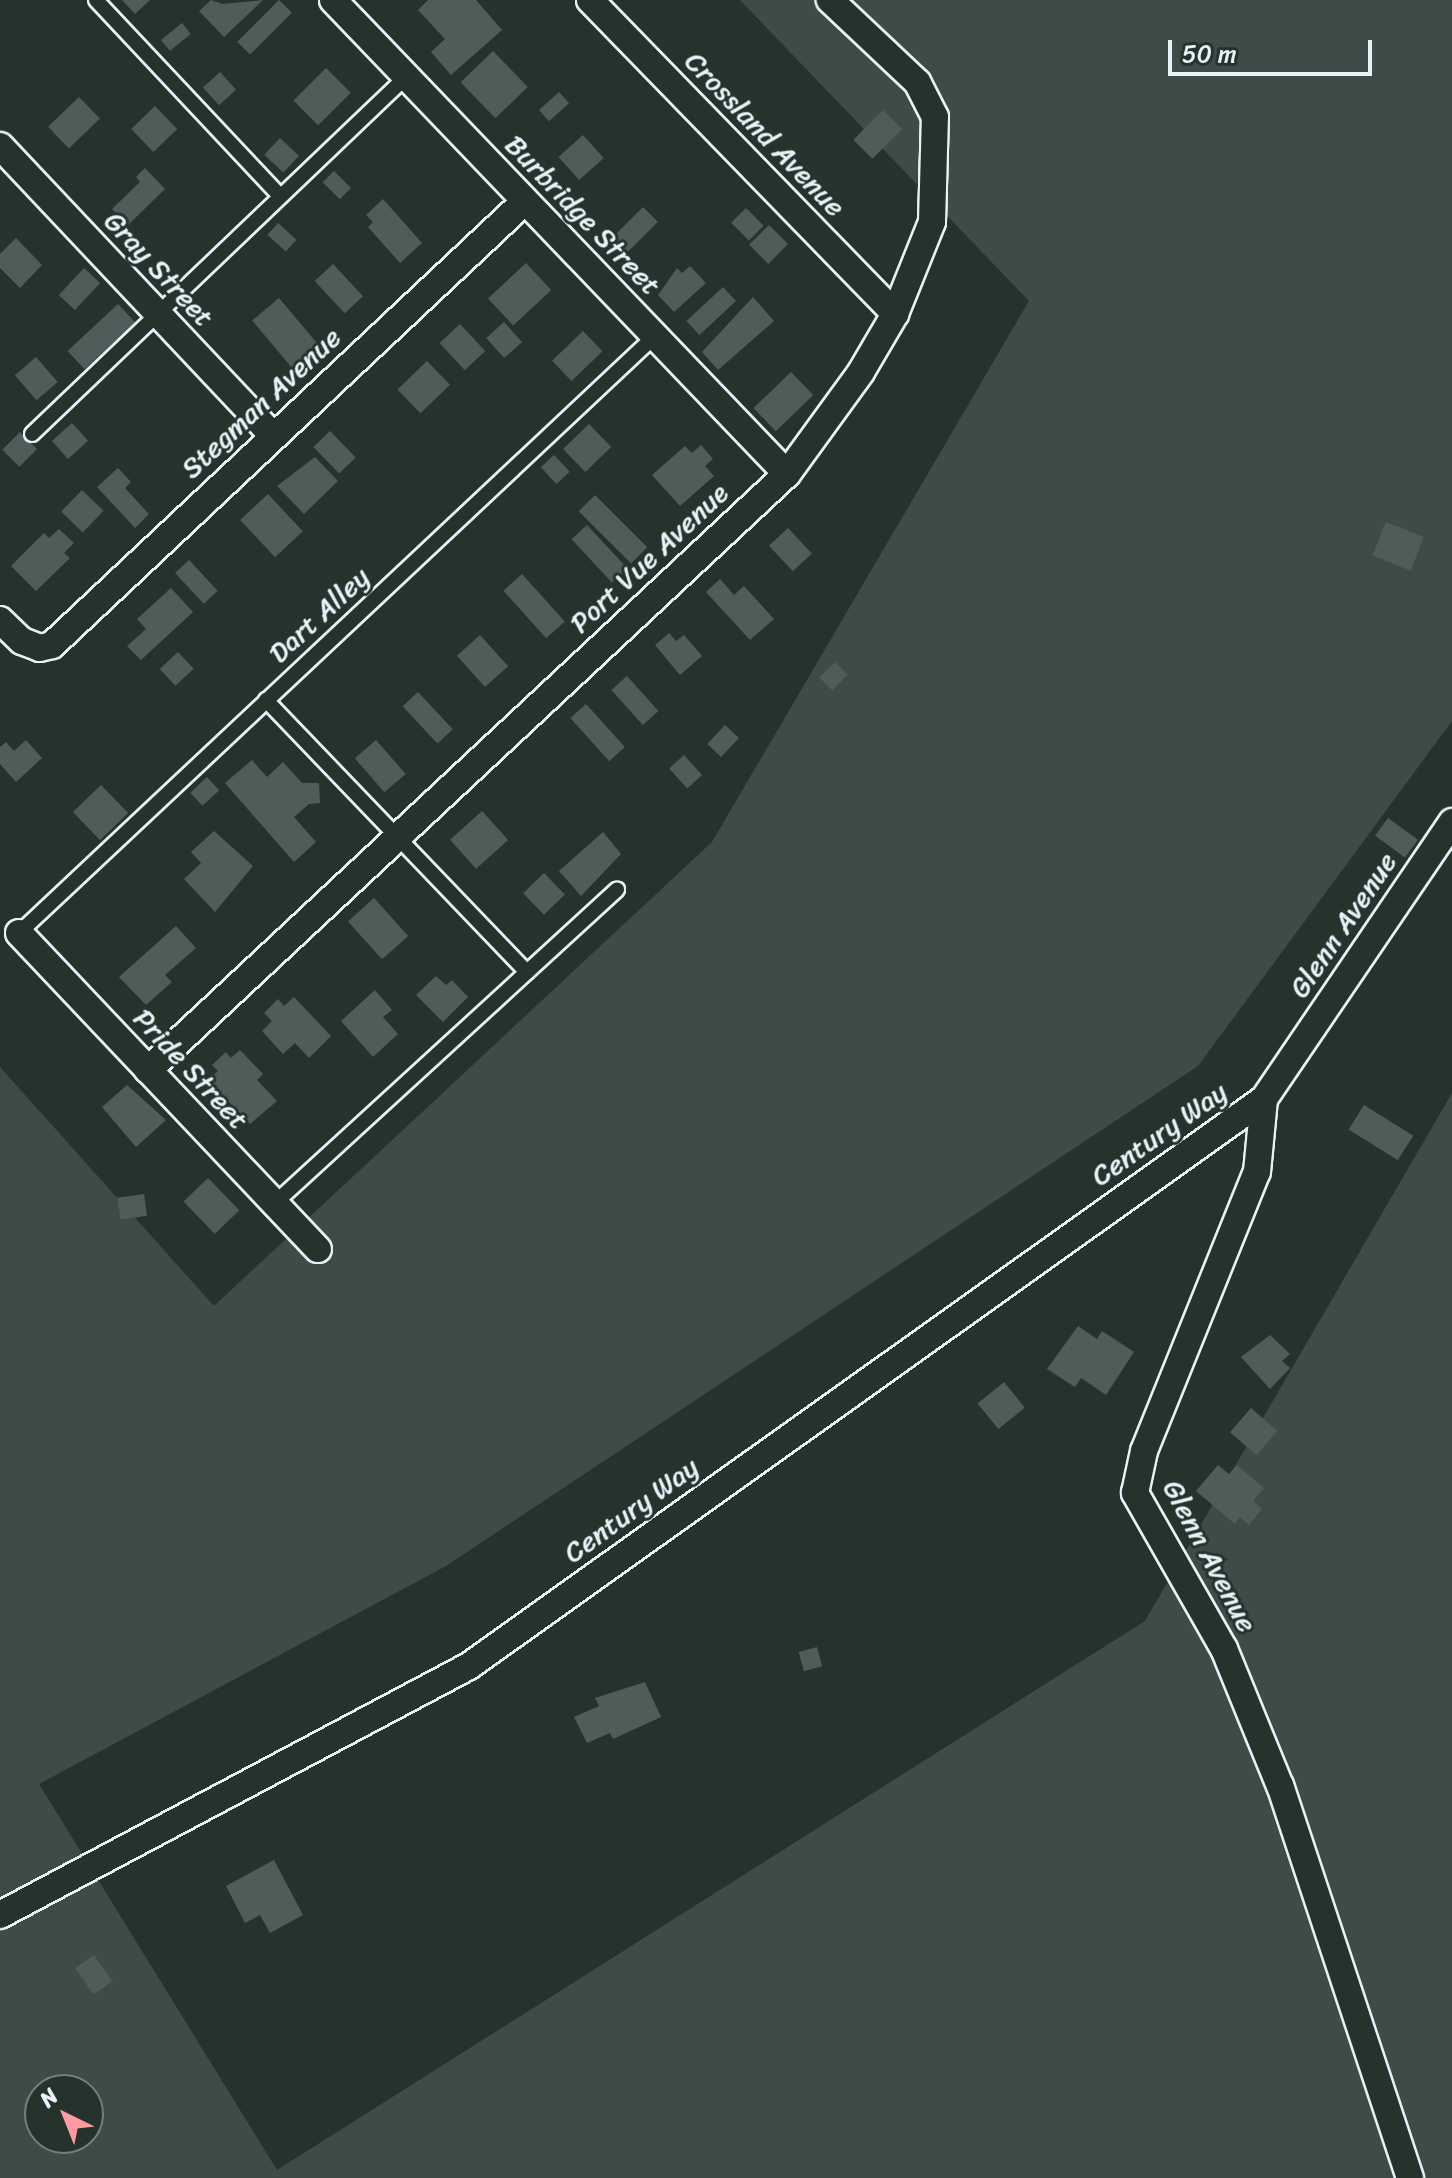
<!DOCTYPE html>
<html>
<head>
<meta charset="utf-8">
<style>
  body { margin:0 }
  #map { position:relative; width:1452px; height:2178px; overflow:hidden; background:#26332d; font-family:Sriracha,sans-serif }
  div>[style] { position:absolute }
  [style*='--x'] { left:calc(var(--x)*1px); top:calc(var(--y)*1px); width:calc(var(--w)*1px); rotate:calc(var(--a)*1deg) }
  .green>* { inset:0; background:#3e4b47 }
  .building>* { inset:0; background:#505c59; transform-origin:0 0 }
  .roads { filter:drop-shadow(2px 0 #e8f1f8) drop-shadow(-2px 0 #e8f1f8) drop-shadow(0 2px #e8f1f8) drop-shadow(0 -2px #e8f1f8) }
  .service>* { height:14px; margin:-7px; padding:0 7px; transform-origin:7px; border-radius:7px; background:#26332d }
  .minor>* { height:26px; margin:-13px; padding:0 13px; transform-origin:13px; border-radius:13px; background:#26332d }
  span { translate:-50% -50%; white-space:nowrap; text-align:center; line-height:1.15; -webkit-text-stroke:6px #26332d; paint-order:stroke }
  .street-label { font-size:28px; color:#e8f1f8 }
  .north { position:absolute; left:24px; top:2074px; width:80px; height:80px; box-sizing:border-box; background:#26332d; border:2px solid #747f7e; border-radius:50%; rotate:317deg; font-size:22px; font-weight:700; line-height:32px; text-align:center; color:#e8f1f8 }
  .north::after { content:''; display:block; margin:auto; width:28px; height:36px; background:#ff9aa2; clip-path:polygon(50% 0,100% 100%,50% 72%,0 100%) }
  .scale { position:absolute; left:1168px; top:40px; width:204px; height:36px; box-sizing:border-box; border:4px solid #e8f1f8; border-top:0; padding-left:10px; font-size:24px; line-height:28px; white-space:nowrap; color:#e8f1f8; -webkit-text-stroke:6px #26332d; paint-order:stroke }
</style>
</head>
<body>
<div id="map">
  <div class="green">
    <div style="clip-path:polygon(evenodd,740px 0,1452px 0,1452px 721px,1198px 1066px,446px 1566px,39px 1784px,277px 2170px,1145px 1621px,1452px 1093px,1452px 2178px,0 2178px,0 1067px,214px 1306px,712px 842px,1029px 301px,740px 0,40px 2090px,88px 2090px,88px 2138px,40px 2138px,40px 2090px)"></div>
  </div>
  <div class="building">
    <div style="clip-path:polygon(122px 0,150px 0,135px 14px)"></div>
    <div style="clip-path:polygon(211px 0,222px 4px,263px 0,224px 37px,199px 11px)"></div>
    <div style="left:279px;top:0;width:18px;height:59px;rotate:45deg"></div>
    <div style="clip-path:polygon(428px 0,476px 0,502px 30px,451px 75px,431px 52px,445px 39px,418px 10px)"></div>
    <div style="left:182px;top:23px;width:14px;height:27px;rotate:51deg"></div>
    <div style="left:493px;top:51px;width:50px;height:45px;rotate:46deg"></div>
    <div style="left:326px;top:68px;width:35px;height:46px;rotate:45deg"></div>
    <div style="left:220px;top:72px;width:24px;height:23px;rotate:48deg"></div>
    <div style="left:559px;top:92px;width:15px;height:27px;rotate:48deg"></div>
    <div style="left:79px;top:97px;width:30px;height:43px;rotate:46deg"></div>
    <div style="left:155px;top:106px;width:32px;height:33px;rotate:46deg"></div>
    <div style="left:883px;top:110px;width:27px;height:42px;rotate:45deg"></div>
    <div style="left:583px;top:135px;width:31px;height:33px;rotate:48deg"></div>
    <div style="left:280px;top:138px;width:26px;height:23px;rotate:43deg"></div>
    <div style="clip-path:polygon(145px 168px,165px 189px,128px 225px,112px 209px,140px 182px,136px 177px)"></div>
    <div style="left:334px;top:171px;width:24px;height:16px;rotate:45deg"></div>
    <div style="left:789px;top:181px;width:28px;height:13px;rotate:48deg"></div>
    <div style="clip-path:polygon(383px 199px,422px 243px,400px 263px,368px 227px,373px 222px,366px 215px)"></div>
    <div style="left:643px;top:207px;width:21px;height:47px;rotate:45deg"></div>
    <div style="left:746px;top:208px;width:25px;height:21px;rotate:45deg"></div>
    <div style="left:278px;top:223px;width:25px;height:16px;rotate:42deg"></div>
    <div style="left:769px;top:225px;width:27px;height:28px;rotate:45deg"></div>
    <div style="clip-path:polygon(16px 238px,42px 265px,20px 288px,0 268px,0 254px)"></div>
    <div style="left:526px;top:263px;width:37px;height:52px;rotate:47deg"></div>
    <div style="left:333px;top:264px;width:44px;height:25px;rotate:47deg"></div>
    <div style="clip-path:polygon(690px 266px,706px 283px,674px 312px,658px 295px,677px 268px,682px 273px)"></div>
    <div style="left:84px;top:268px;width:22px;height:37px;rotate:43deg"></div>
    <div style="left:723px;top:287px;width:19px;height:50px;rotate:47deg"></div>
    <div style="clip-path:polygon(753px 297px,774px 321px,718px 370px,702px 352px)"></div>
    <div style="left:279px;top:298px;width:68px;height:35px;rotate:50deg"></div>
    <div style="left:118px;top:304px;width:25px;height:69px;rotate:47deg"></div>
    <div style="left:504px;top:322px;width:27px;height:24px;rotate:48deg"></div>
    <div style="left:460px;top:324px;width:37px;height:28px;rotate:47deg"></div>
    <div style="left:583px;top:331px;width:28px;height:43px;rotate:46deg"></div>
    <div style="left:36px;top:357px;width:33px;height:28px;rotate:49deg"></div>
    <div style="left:427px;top:361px;width:33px;height:41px;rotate:46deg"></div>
    <div style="left:791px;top:372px;width:32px;height:52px;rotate:46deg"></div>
    <div style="left:72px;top:423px;width:24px;height:27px;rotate:48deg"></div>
    <div style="left:589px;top:424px;width:32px;height:36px;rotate:46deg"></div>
    <div style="left:330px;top:431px;width:37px;height:23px;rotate:46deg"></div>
    <div style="left:20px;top:432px;width:24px;height:25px;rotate:45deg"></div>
    <div style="clip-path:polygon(701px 445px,713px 459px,705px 466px,714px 476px,680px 506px,652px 475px,685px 446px,692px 453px)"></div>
    <div style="left:554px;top:455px;width:23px;height:18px;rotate:47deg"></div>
    <div style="clip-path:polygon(315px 457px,338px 481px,304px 514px,277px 486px)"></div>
    <div style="clip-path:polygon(118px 468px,131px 482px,125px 488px,149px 514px,135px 528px,97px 487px)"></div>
    <div style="left:82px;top:490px;width:30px;height:30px;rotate:44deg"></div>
    <div style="left:268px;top:494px;width:51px;height:38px;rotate:47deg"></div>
    <div style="left:595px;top:495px;width:74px;height:23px;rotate:45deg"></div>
    <div style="left:1386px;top:522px;width:41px;height:36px;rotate:22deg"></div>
    <div style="left:587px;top:525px;width:59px;height:21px;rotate:47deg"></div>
    <div style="left:788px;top:528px;width:35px;height:26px;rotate:47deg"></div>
    <div style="clip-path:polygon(59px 529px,74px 543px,64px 553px,70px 558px,36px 591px,11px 566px,44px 533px,49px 538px)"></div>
    <div style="left:189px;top:560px;width:42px;height:19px;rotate:47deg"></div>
    <div style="left:522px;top:574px;width:64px;height:25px;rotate:48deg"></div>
    <div style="clip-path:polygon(720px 579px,734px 595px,744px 586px,774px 619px,750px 640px,706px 592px)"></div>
    <div style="clip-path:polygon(171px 588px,193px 612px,141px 660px,127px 646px,146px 629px,137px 619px)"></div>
    <div style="clip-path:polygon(669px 633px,676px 641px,684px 635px,702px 656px,680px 675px,655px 645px)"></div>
    <div style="left:480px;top:635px;width:42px;height:31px;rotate:48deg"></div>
    <div style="left:178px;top:652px;width:23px;height:25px;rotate:47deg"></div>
    <div style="left:835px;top:662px;width:18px;height:22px;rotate:45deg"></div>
    <div style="left:627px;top:676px;width:47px;height:21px;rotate:48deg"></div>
    <div style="left:418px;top:692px;width:51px;height:21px;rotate:47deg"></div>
    <div style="left:586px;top:704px;width:58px;height:21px;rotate:48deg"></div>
    <div style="left:725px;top:725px;width:19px;height:26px;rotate:43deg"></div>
    <div style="clip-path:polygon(26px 740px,42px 758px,16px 782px,0 764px,0 747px,6px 742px,14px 751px)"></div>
    <div style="left:376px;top:740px;width:45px;height:28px;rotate:49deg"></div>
    <div style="left:684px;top:755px;width:27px;height:20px;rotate:48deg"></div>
    <div style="clip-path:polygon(252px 760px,267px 777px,283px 762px,302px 783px,319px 783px,320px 803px,309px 804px,294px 817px,316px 842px,294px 862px,225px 783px)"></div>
    <div style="left:207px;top:777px;width:18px;height:23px;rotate:47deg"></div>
    <div style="left:101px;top:785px;width:39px;height:39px;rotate:46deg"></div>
    <div style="left:482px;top:811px;width:39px;height:43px;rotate:48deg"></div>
    <div style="left:1388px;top:818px;width:37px;height:22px;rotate:36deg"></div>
    <div style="clip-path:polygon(214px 831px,253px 866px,215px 912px,184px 879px,201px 863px,191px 852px)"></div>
    <div style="clip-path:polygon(603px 832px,621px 854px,581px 896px,559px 871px)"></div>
    <div style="left:544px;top:873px;width:30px;height:29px;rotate:46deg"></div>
    <div style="left:374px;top:898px;width:51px;height:35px;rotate:48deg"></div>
    <div style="clip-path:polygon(176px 926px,196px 948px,165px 975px,172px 982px,146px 1005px,119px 977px)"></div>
    <div style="clip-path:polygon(436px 976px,446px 985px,452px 980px,468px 997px,443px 1022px,416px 995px)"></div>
    <div style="clip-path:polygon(375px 990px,392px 1010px,383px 1017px,398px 1034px,373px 1057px,341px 1021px)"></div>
    <div style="clip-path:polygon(294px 997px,331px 1036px,309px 1058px,295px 1043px,283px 1054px,262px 1031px,272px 1021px,264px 1013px,278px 999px,284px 1006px)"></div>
    <div style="clip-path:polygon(240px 1050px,263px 1074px,257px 1080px,277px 1101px,250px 1124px,208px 1080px,218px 1071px,212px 1065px,226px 1052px,231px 1058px)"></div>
    <div style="clip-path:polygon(127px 1085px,166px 1120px,136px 1147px,102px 1107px)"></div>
    <div style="left:1364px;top:1105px;width:58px;height:29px;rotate:32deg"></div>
    <div style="left:208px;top:1178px;width:45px;height:34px;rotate:46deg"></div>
    <div style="left:144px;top:1194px;width:22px;height:27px;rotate:82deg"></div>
    <div style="clip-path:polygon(1078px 1326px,1097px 1339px,1102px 1331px,1134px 1352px,1106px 1395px,1081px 1378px,1075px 1387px,1047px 1369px)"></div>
    <div style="clip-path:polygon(1270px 1335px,1290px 1354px,1282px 1361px,1290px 1368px,1270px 1389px,1241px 1357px)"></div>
    <div style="left:1004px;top:1382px;width:33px;height:34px;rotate:51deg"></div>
    <div style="left:1251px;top:1408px;width:35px;height:32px;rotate:41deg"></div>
    <div style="clip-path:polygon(1218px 1465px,1229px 1474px,1237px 1465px,1264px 1488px,1253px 1501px,1262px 1509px,1249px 1525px,1240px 1517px,1235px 1524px,1196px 1491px)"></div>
    <div style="left:817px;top:1647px;width:20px;height:19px;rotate:75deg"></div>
    <div style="clip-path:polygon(645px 1682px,661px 1717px,613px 1739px,610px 1733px,587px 1743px,574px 1717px,599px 1706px,595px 1698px)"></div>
    <div style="clip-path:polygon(274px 1860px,303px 1915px,270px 1933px,260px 1915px,245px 1923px,226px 1886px)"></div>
    <div style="left:94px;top:1955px;width:32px;height:23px;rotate:55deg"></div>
  </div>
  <div class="roads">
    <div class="service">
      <div style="--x:96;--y:0;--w:266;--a:46.8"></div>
      <div style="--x:32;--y:434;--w:517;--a:-43.67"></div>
      <div style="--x:266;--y:700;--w:377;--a:46.2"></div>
      <div style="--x:19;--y:933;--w:872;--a:-43.19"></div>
      <div style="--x:275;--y:1203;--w:464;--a:-42.5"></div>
    </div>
    <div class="minor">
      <div style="--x:333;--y:0;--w:656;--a:46.23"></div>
      <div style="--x:590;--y:0;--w:438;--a:45.8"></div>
      <div style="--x:0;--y:146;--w:397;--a:46.7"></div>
      <div style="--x:0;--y:620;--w:30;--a:44"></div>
      <div style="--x:22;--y:641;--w:19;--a:21"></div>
      <div style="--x:40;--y:648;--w:12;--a:-14"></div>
      <div style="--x:52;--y:645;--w:647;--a:-43.18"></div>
      <div style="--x:19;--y:933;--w:435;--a:46.6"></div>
      <div style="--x:148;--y:1070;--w:874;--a:-43.01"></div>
      <div style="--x:787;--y:474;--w:126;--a:-54"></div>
      <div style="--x:861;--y:372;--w:67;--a:-59.6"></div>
      <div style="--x:895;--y:314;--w:99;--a:-68.1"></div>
      <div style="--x:932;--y:222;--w:105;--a:-88.4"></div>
      <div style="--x:935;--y:117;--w:39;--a:-117"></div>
      <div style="--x:917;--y:82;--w:120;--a:-136.7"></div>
      <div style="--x:0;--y:1915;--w:531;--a:-27.96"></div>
      <div style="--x:469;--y:1666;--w:976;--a:-35.5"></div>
      <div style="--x:1410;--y:2178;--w:413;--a:-108.3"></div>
      <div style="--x:1280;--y:1786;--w:148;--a:-112.2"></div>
      <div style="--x:1224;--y:1649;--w:180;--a:-119.7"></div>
      <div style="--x:1135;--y:1493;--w:43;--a:-77.9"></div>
      <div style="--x:1144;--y:1451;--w:301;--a:-68"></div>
      <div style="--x:1257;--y:1172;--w:73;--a:-84.5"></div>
      <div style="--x:1264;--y:1099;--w:335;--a:-55.8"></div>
    </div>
  </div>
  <div class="street-label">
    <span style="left:765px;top:134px;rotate:46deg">Crossland Avenue</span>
    <span style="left:583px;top:215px;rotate:46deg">Burbridge Street</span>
    <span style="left:159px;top:269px;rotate:47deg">Gray Street</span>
    <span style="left:261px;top:403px;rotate:-43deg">Stegman Avenue</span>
    <span style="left:649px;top:558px;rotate:-43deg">Port Vue Avenue</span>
    <span style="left:319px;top:615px;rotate:-43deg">Dart Alley</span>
    <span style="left:1343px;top:925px;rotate:-56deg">Glenn Avenue</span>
    <span style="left:191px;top:1069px;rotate:47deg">Pride Street</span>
    <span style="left:1159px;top:1134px;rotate:-35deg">Century Way</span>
    <span style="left:631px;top:1510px;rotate:-36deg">Century Way</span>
    <span style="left:1210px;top:1556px;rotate:62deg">Glenn Avenue</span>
  </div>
  <div class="north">N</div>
  <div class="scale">50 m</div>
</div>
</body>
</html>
